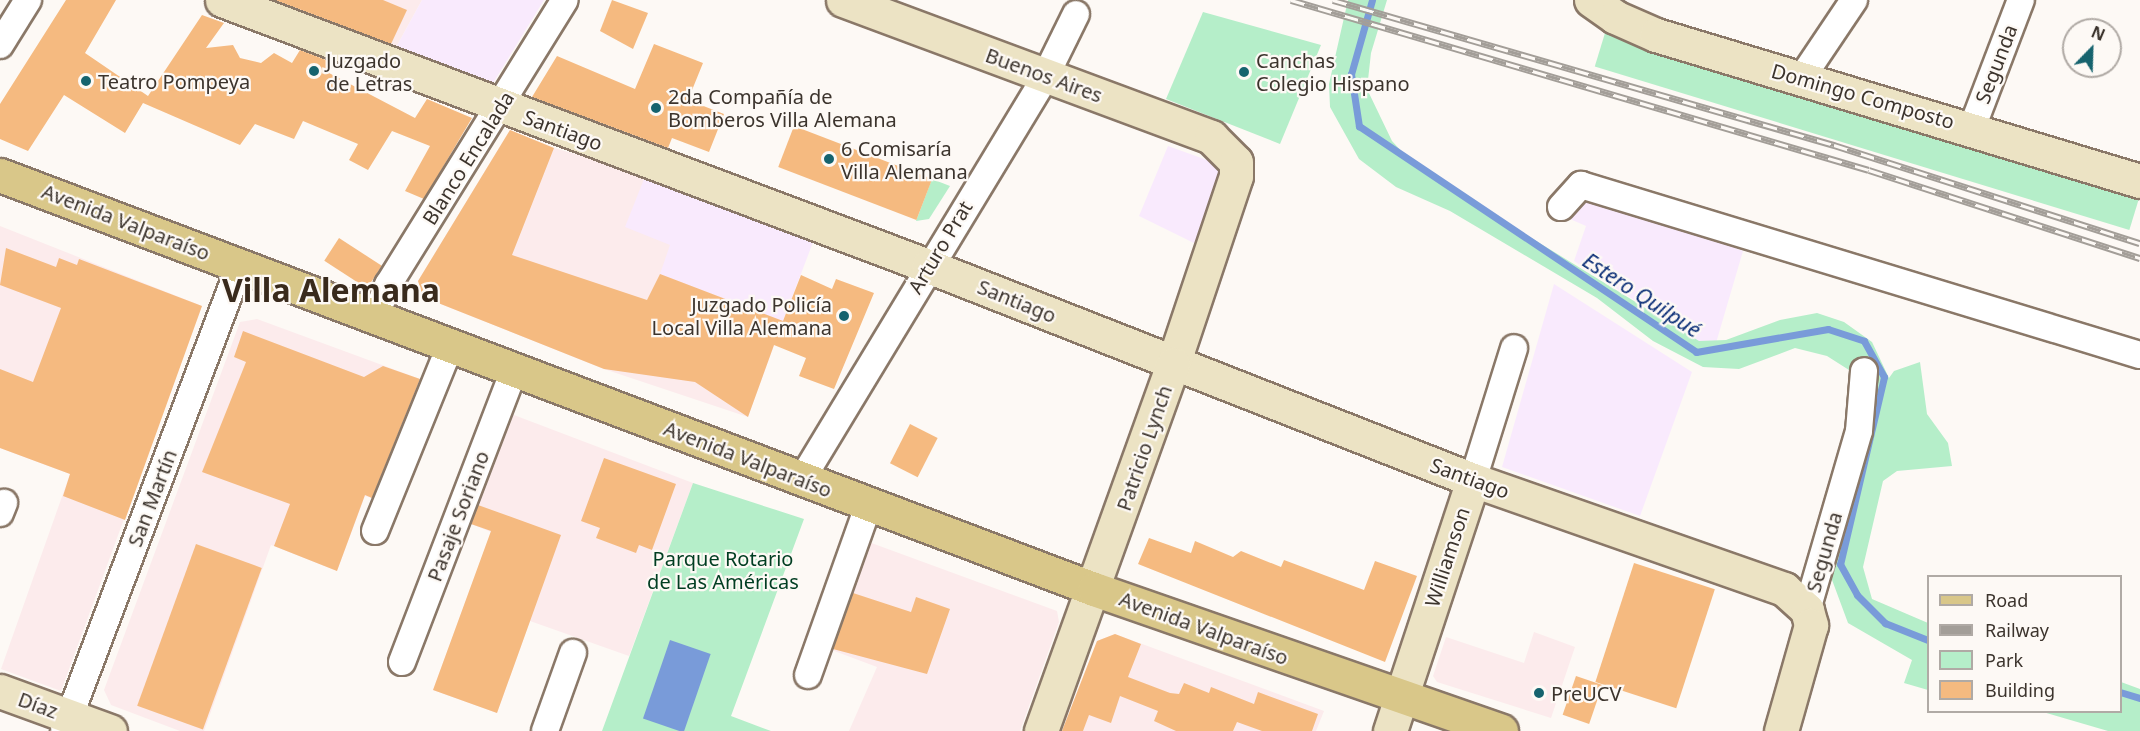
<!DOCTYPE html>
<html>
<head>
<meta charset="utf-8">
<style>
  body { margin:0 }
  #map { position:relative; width:2140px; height:731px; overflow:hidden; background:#fdf9f5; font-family:"Noto Sans",sans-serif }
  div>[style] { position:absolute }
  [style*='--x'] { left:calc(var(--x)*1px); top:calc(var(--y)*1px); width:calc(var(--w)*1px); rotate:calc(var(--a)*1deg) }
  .commercial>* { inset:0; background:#fcebec }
  .education>* { inset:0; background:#f9eafd }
  .green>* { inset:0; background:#b5eec9; transform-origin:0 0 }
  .water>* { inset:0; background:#799bd9; transform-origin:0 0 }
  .stream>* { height:7px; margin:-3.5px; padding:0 3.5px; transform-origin:3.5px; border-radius:3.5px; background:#799bd9 }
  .building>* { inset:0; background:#f5ba80; transform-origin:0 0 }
  .roads { filter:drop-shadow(2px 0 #8a7868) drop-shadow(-2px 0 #8a7868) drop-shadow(0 2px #8a7868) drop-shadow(0 -2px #8a7868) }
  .street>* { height:26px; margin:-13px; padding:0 13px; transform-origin:13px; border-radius:13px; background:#fff }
  .secondary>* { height:33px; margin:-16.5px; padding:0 16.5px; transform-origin:16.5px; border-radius:16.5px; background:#ece3c4 }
  .primary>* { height:33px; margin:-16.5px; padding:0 16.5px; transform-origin:16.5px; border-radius:16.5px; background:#d9c789 }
  .rail>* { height:7px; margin-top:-3.5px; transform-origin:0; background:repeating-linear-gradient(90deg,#fdf9f5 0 14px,#a39e98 0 28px); box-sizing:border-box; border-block:2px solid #a39e98 }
  .dots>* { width:16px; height:16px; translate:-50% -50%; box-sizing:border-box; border:3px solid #fdf9f5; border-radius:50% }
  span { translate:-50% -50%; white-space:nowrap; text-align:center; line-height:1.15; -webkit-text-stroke:4.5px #fdf9f5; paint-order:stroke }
  .poi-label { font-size:20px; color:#3c342d }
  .left { translate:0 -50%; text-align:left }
  .right { translate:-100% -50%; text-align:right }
  .street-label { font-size:20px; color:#3c342d }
  .park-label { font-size:20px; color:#003d21 }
  .water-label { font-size:21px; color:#0b2e77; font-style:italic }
  .town-label { font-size:32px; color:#392a1c; font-weight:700 }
  .legend { position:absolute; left:1927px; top:575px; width:195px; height:138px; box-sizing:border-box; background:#fdf9f5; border:2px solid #b0aaa5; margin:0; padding:8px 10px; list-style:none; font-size:18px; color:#3c342d }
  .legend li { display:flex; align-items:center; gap:12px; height:30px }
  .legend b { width:30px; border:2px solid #b0aaa5 }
  .north { position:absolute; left:2062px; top:18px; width:60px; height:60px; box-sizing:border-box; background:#fdf9f5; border:2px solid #b0aaa5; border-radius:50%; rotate:23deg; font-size:16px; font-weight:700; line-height:24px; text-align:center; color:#3c342d }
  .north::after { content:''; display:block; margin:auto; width:21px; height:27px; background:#16636e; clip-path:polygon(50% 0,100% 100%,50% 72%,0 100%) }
</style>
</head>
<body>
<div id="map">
  <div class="commercial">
    <div style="clip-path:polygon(269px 0,422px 0,394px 51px)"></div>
    <div style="clip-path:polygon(510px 130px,554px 148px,646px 174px,671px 245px,783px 321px,748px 417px,604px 369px,423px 297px,418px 281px)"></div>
    <div style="clip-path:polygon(0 226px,202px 306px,61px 691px,1px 669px,70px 474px,0 448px)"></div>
    <div style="clip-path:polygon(257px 319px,431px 383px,384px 502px,365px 496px,337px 571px,271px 545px,204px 731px,180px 731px,111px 705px,104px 690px,240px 322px)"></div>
    <div style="clip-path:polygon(506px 412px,693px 483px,629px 656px,530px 621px,497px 713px,433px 690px,491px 532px,471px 524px)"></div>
    <div style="clip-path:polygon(866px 541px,1057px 611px,1059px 622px,1020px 731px,849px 731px,877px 667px,829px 649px)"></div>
    <div style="clip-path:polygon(1534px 632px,1575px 647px,1551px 718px,1437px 682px,1433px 676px,1446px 637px,1524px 663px)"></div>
    <div style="clip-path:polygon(1115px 634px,1324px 711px,1316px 731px,1062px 731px,1097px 641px)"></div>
  </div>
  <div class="education">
    <div style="clip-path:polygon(422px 0,544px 0,490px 88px,394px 51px)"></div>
    <div style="clip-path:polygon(1168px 146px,1218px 164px,1224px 176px,1198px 245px,1139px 216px)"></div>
    <div style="clip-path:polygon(646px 174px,815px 237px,783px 321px,660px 274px,670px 245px,625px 227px)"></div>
    <div style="clip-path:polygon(1599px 195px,1743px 251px,1716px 343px,1702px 344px,1574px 261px,1586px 226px,1570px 219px,1577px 203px)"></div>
    <div style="clip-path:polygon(1554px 284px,1692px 372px,1640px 516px,1502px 467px)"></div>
  </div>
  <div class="green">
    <div style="clip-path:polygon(1348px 0,1387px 0,1371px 53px,1367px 89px,1392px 141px,1416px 167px,1699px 341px,1726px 340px,1780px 320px,1817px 313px,1844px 322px,1872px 342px,1889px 378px,1894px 371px,1920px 362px,1927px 414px,1948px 443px,1952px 466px,1897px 471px,1883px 481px,1863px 567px,1872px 599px,1928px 623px,1928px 690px,1904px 683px,1912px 660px,1848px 623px,1825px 561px,1858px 420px,1849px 370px,1827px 356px,1795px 348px,1739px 369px,1703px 367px,1653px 341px,1597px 298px,1450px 211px,1396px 187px,1359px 159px,1330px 107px,1329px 84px)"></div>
    <div style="clip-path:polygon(1203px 12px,1321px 45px,1280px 144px,1166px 99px)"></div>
    <div style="left:1605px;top:33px;width:559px;height:35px;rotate:17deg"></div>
    <div style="clip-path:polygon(932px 179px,950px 186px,929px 219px,916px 221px)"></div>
    <div style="clip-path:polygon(693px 483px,804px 519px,731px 716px,771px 731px,602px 731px)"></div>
    <div style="clip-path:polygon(2121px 682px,2140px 689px,2140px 731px,2108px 731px,2043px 712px,2120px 712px)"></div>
  </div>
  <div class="water">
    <div style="left:670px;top:640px;width:43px;height:83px;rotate:19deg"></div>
  </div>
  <div class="stream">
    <div style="--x:1372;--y:0;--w:77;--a:105.8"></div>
    <div style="--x:1351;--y:74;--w:53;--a:81.3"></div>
    <div style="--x:1359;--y:126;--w:406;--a:33.8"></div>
    <div style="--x:1696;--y:352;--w:134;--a:-9.9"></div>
    <div style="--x:1828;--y:329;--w:38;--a:18"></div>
    <div style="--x:1864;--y:341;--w:41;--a:60.9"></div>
    <div style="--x:1884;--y:377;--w:192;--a:103.2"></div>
    <div style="--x:1840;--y:564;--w:35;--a:61"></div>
    <div style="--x:1857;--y:595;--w:40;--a:45"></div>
    <div style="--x:1885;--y:623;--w:46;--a:21.6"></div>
    <div style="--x:2120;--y:692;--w:21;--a:17"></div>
  </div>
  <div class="building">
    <div style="clip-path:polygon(66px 0,116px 0,85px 53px,148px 96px,202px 15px,224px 23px,206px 48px,233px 45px,240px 58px,261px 63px,274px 53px,292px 63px,300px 50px,334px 63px,329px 73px,415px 118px,427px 99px,472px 118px,424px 199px,405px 191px,430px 146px,392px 131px,368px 170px,349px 160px,358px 144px,303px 121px,294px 139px,255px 124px,240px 145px,143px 103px,125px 133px,64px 95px,28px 151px,0 139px,0 104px)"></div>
    <div style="clip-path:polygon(275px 0,383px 0,407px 10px,391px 44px)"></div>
    <div style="clip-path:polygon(612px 0,648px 13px,633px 49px,600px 31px)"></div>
    <div style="clip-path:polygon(654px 44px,703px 63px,688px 100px,724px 114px,709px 152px,672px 138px,668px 148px,532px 97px,557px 56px,635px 89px)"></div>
    <div style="left:794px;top:126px;width:148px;height:44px;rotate:21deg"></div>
    <div style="clip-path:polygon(510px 130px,554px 148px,512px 255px,647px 300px,660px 274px,783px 321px,801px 275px,832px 289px,836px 279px,874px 293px,834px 389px,799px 376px,806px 358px,774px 345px,748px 417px,695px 382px,604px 369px,423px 297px,418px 281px)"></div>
    <div style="left:339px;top:238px;width:51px;height:27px;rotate:33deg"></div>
    <div style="clip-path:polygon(6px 248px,56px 267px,59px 258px,77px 265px,79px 259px,202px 306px,125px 520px,63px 496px,70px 474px,0 448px,0 369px,33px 382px,61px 308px,0 285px)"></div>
    <div style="clip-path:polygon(243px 331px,364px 377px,383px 366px,420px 379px,372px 498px,365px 495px,337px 571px,274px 546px,290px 504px,202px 472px,246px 362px,234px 357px)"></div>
    <div style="left:910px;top:424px;width:31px;height:44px;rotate:27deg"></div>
    <div style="clip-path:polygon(604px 458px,676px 484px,652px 550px,639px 545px,636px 553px,596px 538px,600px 528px,581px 521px)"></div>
    <div style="clip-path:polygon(478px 505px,561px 535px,497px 713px,433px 690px,491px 531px,471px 524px)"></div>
    <div style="clip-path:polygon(1149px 538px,1191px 553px,1195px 541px,1233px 557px,1241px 551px,1281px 567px,1284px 560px,1364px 590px,1375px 561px,1417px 576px,1385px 662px,1138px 564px)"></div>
    <div style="left:196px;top:544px;width:70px;height:172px;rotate:20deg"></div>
    <div style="left:1634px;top:563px;width:85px;height:125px;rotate:18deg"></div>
    <div style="clip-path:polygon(853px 593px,911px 612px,916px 597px,950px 609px,927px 674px,833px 649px)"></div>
    <div style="clip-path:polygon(1115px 634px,1141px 644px,1128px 677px,1170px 693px,1179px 694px,1184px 683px,1209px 693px,1211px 687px,1254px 704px,1258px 692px,1318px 714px,1312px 731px,1262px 731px,1237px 722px,1233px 731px,1176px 731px,1154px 721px,1158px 711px,1120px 696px,1111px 723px,1089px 715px,1083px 731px,1062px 731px,1097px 641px)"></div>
    <div style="left:1576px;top:676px;width:28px;height:41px;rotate:19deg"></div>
  </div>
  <div class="roads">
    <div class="street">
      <div style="--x:0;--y:45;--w:53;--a:-58.1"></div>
      <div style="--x:1801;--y:79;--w:95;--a:-56.1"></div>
      <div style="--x:1972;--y:128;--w:137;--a:-69.1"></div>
      <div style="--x:1561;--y:207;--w:30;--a:-48"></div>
      <div style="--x:1581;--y:185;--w:584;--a:16.92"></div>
      <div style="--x:375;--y:317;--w:35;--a:-68"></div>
      <div style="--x:388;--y:285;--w:335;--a:-58.2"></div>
      <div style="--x:802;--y:479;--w:470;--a:-58.8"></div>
      <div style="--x:1045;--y:77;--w:70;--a:-63.8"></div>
      <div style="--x:1473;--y:480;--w:138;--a:-72.7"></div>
      <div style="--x:0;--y:513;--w:11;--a:-68"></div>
      <div style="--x:375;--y:531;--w:200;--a:-67.9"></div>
      <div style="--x:1807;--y:610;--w:186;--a:-73.8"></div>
      <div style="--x:1859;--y:431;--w:60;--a:-85.2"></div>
      <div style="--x:402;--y:662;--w:313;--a:-69"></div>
      <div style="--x:808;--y:675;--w:182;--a:-70.4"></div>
      <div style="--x:64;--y:731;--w:497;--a:-69.3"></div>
      <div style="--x:545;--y:731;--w:83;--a:-70.3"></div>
    </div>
    <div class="secondary">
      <div style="--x:222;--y:0;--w:754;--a:20.64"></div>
      <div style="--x:928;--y:266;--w:586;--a:21.44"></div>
      <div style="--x:1473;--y:480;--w:330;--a:19.3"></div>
      <div style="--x:1784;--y:589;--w:31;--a:42"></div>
      <div style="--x:1807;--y:610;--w:16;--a:75"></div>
      <div style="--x:1811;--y:625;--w:110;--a:105.8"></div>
      <div style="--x:843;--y:0;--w:393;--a:20.4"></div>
      <div style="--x:1211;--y:137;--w:35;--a:45"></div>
      <div style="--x:1236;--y:162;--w:14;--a:90"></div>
      <div style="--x:1236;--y:176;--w:198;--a:108.5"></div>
      <div style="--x:1173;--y:364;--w:390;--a:109.8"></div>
      <div style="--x:1591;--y:0;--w:29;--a:35"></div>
      <div style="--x:1615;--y:17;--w:45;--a:23.7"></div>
      <div style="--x:1656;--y:35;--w:506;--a:16.79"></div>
      <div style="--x:0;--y:691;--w:117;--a:20"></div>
      <div style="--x:1390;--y:731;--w:264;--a:-71.7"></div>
    </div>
    <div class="primary">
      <div style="--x:0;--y:175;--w:1170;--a:20.73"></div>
      <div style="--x:1094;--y:589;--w:431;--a:19.2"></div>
    </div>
  </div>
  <div class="rail">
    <div style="--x:1291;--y:0;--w:602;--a:16.39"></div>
    <div style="--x:1869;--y:170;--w:285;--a:18"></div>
    <div style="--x:1333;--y:0;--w:522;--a:16.14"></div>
    <div style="--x:1834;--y:145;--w:321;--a:17.8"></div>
  </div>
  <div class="dots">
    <div style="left:314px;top:71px;background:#16636e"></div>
    <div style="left:1244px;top:72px;background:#16636e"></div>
    <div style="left:86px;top:81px;background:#16636e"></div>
    <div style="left:656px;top:108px;background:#16636e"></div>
    <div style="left:829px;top:159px;background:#16636e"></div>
    <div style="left:844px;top:316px;background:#16636e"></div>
    <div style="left:1539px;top:693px;background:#16636e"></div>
  </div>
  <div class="poi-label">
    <span class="left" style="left:326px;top:72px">Juzgado<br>de Letras</span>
    <span class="left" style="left:1256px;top:72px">Canchas<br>Colegio Hispano</span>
    <span class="left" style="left:98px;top:81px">Teatro Pompeya</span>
    <span class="left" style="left:668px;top:108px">2da Compañía de<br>Bomberos Villa Alemana</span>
    <span class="left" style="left:841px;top:160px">6 Comisaría<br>Villa Alemana</span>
    <span class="right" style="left:832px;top:316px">Juzgado Policía<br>Local Villa Alemana</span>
    <span class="left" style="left:1551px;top:693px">PreUCV</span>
  </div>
  <div class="street-label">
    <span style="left:1996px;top:64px;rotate:-69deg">Segunda</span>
    <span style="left:1044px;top:75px;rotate:20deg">Buenos Aires</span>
    <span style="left:1863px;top:96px;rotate:16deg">Domingo Composto</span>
    <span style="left:563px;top:130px;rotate:20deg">Santiago</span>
    <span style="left:468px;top:158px;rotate:-58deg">Blanco Encalada</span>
    <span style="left:126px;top:222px;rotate:21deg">Avenida Valparaíso</span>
    <span style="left:940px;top:247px;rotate:-59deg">Arturo Prat</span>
    <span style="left:1017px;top:301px;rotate:22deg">Santiago</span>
    <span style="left:1144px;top:448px;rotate:-71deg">Patricio Lynch</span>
    <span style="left:748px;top:459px;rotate:21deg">Avenida Valparaíso</span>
    <span style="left:1470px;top:478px;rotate:20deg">Santiago</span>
    <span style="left:152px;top:498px;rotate:-69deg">San Martín</span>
    <span style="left:458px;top:516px;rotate:-69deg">Pasaje Soriano</span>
    <span style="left:1824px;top:552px;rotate:-74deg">Segunda</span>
    <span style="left:1447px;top:557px;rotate:-72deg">Williamson</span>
    <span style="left:1204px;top:628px;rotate:20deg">Avenida Valparaíso</span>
    <span style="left:38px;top:705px;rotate:20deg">Díaz</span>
  </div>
  <div class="park-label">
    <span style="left:723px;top:570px">Parque Rotario<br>de Las Américas</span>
  </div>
  <div class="water-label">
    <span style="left:1642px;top:295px;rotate:33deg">Estero Quilpué</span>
  </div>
  <div class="town-label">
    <span style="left:331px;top:290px">Villa Alemana</span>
  </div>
  <ul class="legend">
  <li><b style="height:8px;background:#d9c789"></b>Road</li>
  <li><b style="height:8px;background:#a39e98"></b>Railway</li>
  <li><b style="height:16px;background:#b5eec9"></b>Park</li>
  <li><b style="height:16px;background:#f5ba80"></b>Building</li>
  </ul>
  <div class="north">N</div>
</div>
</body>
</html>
